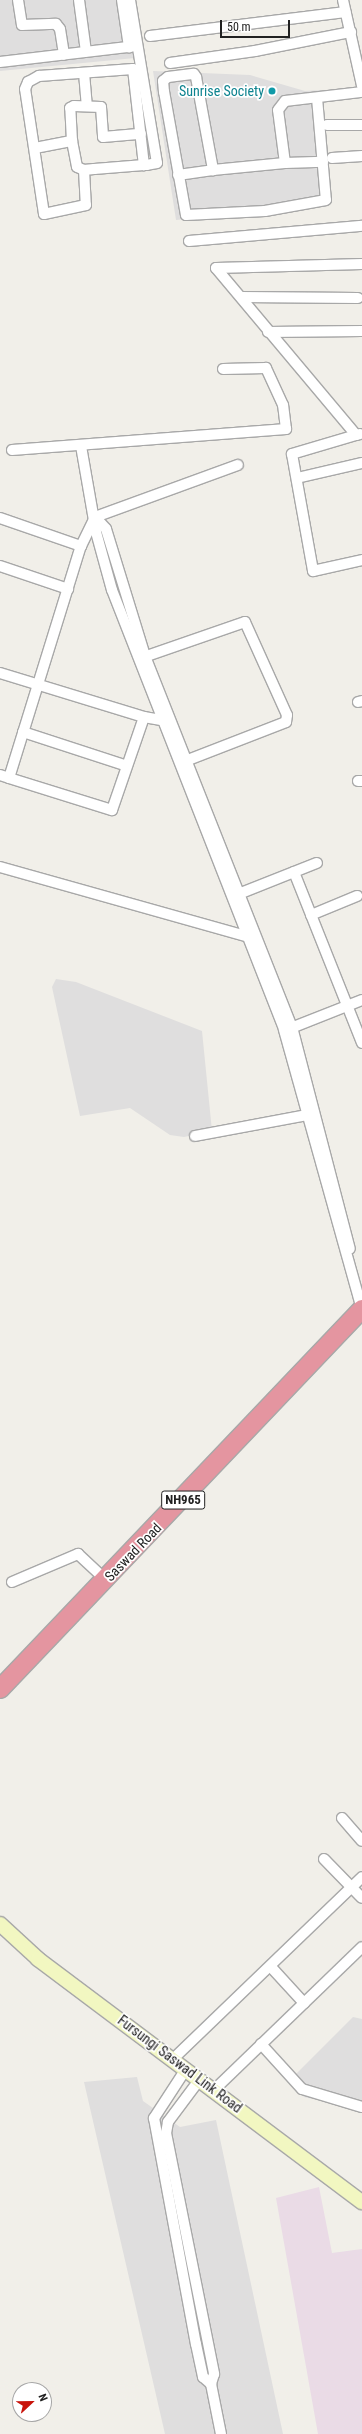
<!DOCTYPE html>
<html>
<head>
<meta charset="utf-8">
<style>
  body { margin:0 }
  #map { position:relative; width:362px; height:2434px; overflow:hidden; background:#f1efe9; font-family:"Roboto Condensed",sans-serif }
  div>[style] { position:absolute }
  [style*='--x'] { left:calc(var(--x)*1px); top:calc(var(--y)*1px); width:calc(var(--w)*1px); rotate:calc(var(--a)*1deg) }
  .residential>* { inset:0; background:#dfdede }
  .industrial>* { inset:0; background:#eadbe6 }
  .roads { filter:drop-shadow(1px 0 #a8a8a8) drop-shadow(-1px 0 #a8a8a8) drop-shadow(0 1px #a8a8a8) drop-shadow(0 -1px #a8a8a8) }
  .street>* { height:10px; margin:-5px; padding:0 5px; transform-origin:5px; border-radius:5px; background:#fff }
  .secondary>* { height:14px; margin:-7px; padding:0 7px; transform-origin:7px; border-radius:7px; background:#f2f7c1 }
  .highway>* { height:18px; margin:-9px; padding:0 9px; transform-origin:9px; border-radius:9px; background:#e495a0 }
  .dots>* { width:11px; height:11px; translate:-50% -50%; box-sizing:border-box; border:2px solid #fff; border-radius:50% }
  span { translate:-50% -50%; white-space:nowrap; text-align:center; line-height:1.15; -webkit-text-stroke:3.5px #fff; paint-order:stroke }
  .shield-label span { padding:1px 3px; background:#fff; border:1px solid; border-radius:3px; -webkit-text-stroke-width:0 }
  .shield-label { font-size:13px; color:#212121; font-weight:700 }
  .culture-label { font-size:14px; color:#0d838f }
  .right { translate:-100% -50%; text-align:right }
  .street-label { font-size:14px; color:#212121 }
  .north { position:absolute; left:12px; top:2382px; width:40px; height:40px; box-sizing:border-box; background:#fff; border:1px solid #a6a6a6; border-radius:50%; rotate:68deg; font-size:11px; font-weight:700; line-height:16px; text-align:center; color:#212121 }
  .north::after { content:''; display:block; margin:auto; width:14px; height:18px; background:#c9130a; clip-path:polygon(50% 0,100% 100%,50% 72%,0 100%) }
  .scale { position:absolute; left:220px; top:20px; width:70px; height:18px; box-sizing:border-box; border:2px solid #212121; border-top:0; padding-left:5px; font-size:12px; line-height:14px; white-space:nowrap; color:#212121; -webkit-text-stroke:3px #fff; paint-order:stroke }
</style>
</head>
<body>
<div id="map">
  <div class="residential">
    <div style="clip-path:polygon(0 0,127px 0,135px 58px,0 71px)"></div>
    <div style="clip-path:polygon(153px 71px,250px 75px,305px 91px,321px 90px,329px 206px,176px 220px)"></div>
    <div style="clip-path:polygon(56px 979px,76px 982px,202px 1031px,212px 1131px,184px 1137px,170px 1135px,130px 1108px,80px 1116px,52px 987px)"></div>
    <div style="clip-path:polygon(353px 2017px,362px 2019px,362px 2110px,304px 2097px,289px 2081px)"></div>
    <div style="clip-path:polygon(137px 2077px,143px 2101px,180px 2127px,216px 2120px,283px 2434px,165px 2434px,84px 2082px)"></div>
  </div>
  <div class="industrial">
    <div style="clip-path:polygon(319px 2187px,332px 2253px,362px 2249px,362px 2434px,318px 2434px,276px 2198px)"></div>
  </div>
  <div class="roads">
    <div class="street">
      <div style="--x:18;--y:0;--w:25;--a:81"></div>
      <div style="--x:22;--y:25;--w:34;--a:-2"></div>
      <div style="--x:56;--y:24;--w:6;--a:51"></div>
      <div style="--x:60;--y:29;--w:26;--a:81"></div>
      <div style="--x:79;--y:0;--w:52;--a:82.3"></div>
      <div style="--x:122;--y:0;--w:48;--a:81.5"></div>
      <div style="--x:130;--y:0;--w:165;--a:80.6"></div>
      <div style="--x:157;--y:163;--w:10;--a:169"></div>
      <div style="--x:147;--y:165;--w:3;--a:180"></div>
      <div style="--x:144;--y:165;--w:50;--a:175.4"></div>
      <div style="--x:94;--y:169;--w:10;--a:174"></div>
      <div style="--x:84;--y:170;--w:35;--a:87"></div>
      <div style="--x:86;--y:205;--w:43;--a:167.9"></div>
      <div style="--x:44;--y:214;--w:126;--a:-98.6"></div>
      <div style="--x:25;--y:89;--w:8;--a:-67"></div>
      <div style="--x:28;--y:82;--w:13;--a:-29"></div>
      <div style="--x:39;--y:76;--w:94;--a:-4.3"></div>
      <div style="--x:133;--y:69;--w:97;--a:83.5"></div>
      <div style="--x:343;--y:0;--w:88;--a:77.5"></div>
      <div style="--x:150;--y:36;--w:197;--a:-7"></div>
      <div style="--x:0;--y:62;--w:137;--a:-6.7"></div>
      <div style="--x:170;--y:63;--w:86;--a:-8"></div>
      <div style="--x:255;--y:51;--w:98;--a:-11.2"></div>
      <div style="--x:84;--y:73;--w:32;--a:85"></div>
      <div style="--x:317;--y:98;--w:102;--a:85"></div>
      <div style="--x:326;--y:200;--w:62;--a:169.8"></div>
      <div style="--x:265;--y:211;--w:79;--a:177.1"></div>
      <div style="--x:186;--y:215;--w:125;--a:-100.1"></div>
      <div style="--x:164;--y:92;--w:11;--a:-95"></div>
      <div style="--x:163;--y:81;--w:6;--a:-39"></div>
      <div style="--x:168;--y:77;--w:26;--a:-7"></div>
      <div style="--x:194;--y:74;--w:4;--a:56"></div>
      <div style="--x:196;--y:77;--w:95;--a:79.6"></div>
      <div style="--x:213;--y:170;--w:72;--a:-5.6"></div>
      <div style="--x:285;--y:163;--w:53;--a:-97.5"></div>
      <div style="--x:278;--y:110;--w:11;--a:-52"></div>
      <div style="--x:285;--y:101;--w:78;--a:-6.7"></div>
      <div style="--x:327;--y:125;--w:35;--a:0"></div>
      <div style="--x:72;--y:141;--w:26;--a:79"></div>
      <div style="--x:77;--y:167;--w:8;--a:23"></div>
      <div style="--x:35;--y:148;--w:38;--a:-11"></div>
      <div style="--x:72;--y:141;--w:33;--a:-93"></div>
      <div style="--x:70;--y:108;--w:4;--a:-27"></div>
      <div style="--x:74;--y:106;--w:27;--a:2"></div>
      <div style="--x:101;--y:107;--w:30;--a:86"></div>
      <div style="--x:103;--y:137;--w:38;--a:-5"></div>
      <div style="--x:332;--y:158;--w:30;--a:-4"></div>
      <div style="--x:285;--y:163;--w:38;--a:-2"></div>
      <div style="--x:178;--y:175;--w:35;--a:-8"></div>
      <div style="--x:189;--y:241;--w:174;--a:-5"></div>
      <div style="--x:216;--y:268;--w:218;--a:50"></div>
      <div style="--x:356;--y:435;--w:4;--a:-14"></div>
      <div style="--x:216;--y:268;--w:146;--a:-1.6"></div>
      <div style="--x:241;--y:297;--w:117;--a:0.5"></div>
      <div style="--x:268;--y:332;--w:94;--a:-0.6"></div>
      <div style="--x:356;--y:435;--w:67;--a:163.5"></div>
      <div style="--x:292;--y:454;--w:119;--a:79.8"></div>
      <div style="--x:313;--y:571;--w:50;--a:-12.7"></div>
      <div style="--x:81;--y:446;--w:87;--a:80.1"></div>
      <div style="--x:96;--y:532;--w:60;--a:74.6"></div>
      <div style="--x:112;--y:590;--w:472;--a:68.6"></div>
      <div style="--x:284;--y:1030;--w:290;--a:74.4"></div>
      <div style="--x:12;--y:450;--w:275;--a:-4.4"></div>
      <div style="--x:286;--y:429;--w:24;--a:-97"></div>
      <div style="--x:283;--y:405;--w:41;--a:-114.7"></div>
      <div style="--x:266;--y:368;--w:43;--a:178.7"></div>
      <div style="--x:297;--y:478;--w:67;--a:-13"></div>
      <div style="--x:95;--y:517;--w:16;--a:47"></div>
      <div style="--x:106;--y:529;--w:133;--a:72.9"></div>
      <div style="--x:145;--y:656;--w:399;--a:68.4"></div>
      <div style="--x:292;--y:1027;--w:229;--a:75.4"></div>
      <div style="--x:0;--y:518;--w:86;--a:19.1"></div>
      <div style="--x:0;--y:566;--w:72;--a:18.7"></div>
      <div style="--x:141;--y:658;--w:110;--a:-19.1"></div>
      <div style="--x:245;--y:622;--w:102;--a:65.7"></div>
      <div style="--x:287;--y:715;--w:7;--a:98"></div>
      <div style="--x:286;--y:722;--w:110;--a:158.8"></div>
      <div style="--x:0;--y:673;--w:151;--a:17"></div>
      <div style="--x:144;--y:717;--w:23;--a:10"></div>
      <div style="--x:358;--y:702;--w:4;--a:-14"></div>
      <div style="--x:23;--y:732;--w:109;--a:18.1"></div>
      <div style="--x:0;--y:775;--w:9;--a:18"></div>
      <div style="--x:9;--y:778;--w:243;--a:-72.8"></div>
      <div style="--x:81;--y:546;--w:32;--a:-64"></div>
      <div style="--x:95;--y:517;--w:152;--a:-20"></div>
      <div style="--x:9;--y:778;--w:108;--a:17.3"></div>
      <div style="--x:112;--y:810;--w:98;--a:-71"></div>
      <div style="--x:358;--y:781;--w:4;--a:0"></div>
      <div style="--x:0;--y:867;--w:262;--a:15.7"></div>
      <div style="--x:294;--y:872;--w:184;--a:68.3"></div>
      <div style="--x:236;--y:895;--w:87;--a:-21.6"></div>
      <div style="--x:311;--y:915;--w:50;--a:-22.4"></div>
      <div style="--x:286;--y:1030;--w:82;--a:-21.5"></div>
      <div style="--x:195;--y:1136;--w:120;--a:-10.6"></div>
      <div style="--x:12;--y:1582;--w:72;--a:-23"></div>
      <div style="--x:78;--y:1554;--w:38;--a:43"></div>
      <div style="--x:342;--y:1818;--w:30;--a:49"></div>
      <div style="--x:324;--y:1859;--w:54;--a:45.7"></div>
      <div style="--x:271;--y:1967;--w:49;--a:47.5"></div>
      <div style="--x:261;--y:2044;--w:61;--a:47.7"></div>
      <div style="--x:302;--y:2089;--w:63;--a:16.7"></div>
      <div style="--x:173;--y:2059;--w:262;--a:-43.9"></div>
      <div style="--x:186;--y:2069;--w:59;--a:123.1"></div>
      <div style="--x:154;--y:2118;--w:230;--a:79.5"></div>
      <div style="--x:196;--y:2344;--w:34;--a:78"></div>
      <div style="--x:203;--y:2377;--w:11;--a:41"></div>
      <div style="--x:200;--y:2079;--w:54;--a:126.7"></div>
      <div style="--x:168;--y:2122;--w:11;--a:100"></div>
      <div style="--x:166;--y:2133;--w:246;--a:78.7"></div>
      <div style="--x:214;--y:2374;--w:10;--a:107"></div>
      <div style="--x:211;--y:2384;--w:51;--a:78.7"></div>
      <div style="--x:215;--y:2089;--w:204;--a:-44"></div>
    </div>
    <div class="secondary">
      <div style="--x:0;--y:1924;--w:52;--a:42.6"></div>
      <div style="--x:38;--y:1959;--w:405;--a:36.9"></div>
    </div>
    <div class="highway">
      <div style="--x:0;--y:1689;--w:525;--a:-46.39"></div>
    </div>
  </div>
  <div class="dots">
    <div style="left:272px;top:91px;background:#0f9aa8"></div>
  </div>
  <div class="shield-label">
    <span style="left:183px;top:1500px">NH965</span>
  </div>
  <div class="culture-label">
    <span class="right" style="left:264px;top:91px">Sunrise Society</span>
  </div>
  <div class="street-label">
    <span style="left:133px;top:1552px;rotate:-46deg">Saswad Road</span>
    <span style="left:180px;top:2064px;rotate:37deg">Fursungi Saswad Link Road</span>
  </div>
  <div class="north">N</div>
  <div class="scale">50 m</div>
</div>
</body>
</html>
